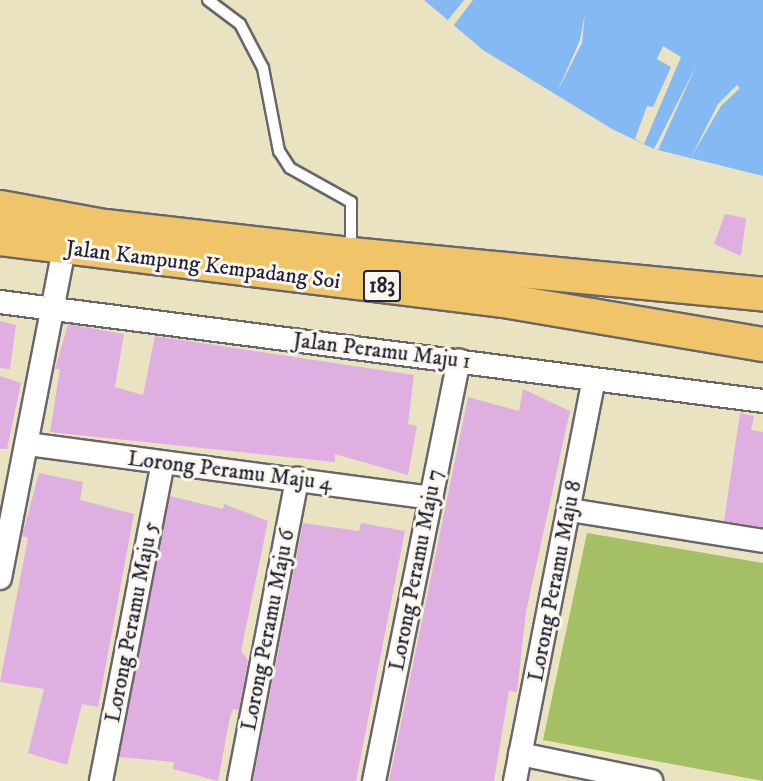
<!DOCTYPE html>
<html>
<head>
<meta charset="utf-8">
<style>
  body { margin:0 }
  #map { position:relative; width:763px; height:781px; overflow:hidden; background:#eae3c1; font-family:"IM FELL DW Pica",serif }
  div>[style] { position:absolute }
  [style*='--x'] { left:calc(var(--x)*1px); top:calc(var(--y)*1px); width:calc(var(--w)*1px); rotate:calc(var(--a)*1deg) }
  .green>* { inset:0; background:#a5bf64 }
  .water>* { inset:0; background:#84b9f3 }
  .pier>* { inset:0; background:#eae3c1 }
  .building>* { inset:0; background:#dfafe1 }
  .roads { filter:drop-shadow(2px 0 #68666a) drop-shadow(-2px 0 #68666a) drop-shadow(0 2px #68666a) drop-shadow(0 -2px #68666a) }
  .lane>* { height:10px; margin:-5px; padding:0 5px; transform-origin:5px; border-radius:5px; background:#fff }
  .street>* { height:22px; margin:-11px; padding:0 11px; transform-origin:11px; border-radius:11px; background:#fff }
  .highway>* { height:33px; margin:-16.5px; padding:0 16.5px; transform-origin:16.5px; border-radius:16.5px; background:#f0c469 }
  span { translate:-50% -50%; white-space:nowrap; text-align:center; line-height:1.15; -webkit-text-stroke:6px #fbf7ec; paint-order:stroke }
  .shield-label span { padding:2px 4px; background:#fbf7ec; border:2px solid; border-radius:4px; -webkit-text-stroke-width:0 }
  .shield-label { font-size:21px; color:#22223b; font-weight:700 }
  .street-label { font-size:22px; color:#22223b }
</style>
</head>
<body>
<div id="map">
  <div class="green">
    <div style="clip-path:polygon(587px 533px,763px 563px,763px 781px,543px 740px)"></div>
  </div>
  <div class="water">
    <div style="clip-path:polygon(424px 0,763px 0,763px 176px,654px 149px,612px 129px,483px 50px)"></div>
  </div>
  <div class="pier">
    <div style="clip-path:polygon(464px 0,473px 0,453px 26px,447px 21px)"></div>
    <div style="clip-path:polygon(585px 13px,582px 43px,557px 92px,580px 40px)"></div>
    <div style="clip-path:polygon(663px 46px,681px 57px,644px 144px,635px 139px,647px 106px,653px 107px,671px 67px,657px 59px)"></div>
    <div style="clip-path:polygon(697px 64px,658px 150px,654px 149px)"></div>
    <div style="clip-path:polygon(737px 85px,740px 88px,721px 106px,690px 159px,718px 104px)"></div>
  </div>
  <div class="building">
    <div style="clip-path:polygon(725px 214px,746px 218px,741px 256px,714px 244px)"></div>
    <div style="clip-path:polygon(0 321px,16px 325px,10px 369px,0 368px)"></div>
    <div style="clip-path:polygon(68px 324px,124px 334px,115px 387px,143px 395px,155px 336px,414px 375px,408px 424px,417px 426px,408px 475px,335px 454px,335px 462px,50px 432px,60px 369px,55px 369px)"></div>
    <div style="clip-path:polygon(0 376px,21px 383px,7px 449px,0 449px)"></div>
    <div style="clip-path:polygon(523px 389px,570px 411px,526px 612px,517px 692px,509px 691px,494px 781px,389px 781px,468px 397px,519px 411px)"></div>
    <div style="clip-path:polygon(740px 413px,754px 416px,751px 430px,763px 432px,763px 527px,724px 521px)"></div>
    <div style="clip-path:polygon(39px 473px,83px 482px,80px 500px,134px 514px,98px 707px,82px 704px,67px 765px,28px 753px,44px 689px,0 682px,28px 538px,22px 536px)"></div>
    <div style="clip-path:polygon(170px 496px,223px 509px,224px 504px,268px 521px,241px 651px,248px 660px,239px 710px,233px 709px,230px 717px,218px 781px,173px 769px,174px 762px,119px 757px)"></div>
    <div style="clip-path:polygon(303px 523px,359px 531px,361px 523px,405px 531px,356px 781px,253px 781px)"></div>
  </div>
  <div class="roads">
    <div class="lane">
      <div style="--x:208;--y:0;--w:40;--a:37"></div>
      <div style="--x:240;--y:24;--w:50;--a:62.4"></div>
      <div style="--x:263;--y:68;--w:85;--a:79.1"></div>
      <div style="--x:279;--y:151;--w:20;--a:57"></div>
      <div style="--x:290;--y:168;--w:70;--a:29.1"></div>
      <div style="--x:351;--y:202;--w:49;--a:90"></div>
    </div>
    <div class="street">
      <div style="--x:0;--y:302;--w:769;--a:7.39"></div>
      <div style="--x:28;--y:444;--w:407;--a:7.6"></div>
      <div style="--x:570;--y:510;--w:195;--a:9.1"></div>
      <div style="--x:0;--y:578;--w:335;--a:-79"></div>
      <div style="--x:520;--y:754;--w:134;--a:11.6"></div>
      <div style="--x:101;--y:781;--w:324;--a:-79"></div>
      <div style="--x:239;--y:781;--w:308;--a:-79.1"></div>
      <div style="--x:374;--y:781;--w:429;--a:-78.6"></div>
      <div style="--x:515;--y:781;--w:409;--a:-78.9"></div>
    </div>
    <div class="highway">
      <div style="--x:0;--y:207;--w:107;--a:10.3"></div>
      <div style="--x:105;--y:226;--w:248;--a:6.5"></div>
      <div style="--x:351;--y:254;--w:414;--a:5.5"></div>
      <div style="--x:0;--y:238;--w:507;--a:7.03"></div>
      <div style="--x:503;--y:300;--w:264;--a:9.6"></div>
    </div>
  </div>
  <div class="shield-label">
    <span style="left:382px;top:286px">183</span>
  </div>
  <div class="street-label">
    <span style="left:203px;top:265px;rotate:7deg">Jalan Kampung Kempadang Soi</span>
    <span style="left:382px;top:351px;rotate:7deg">Jalan Peramu Maju 1</span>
    <span style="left:230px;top:471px;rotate:7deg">Lorong Peramu Maju 4</span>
    <span style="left:416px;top:570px;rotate:-79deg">Lorong Peramu Maju 7</span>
    <span style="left:555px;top:581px;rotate:-79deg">Lorong Peramu Maju 8</span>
    <span style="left:132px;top:622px;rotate:-79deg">Lorong Peramu Maju 5</span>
    <span style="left:268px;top:630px;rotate:-79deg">Lorong Peramu Maju 6</span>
  </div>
</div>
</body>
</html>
